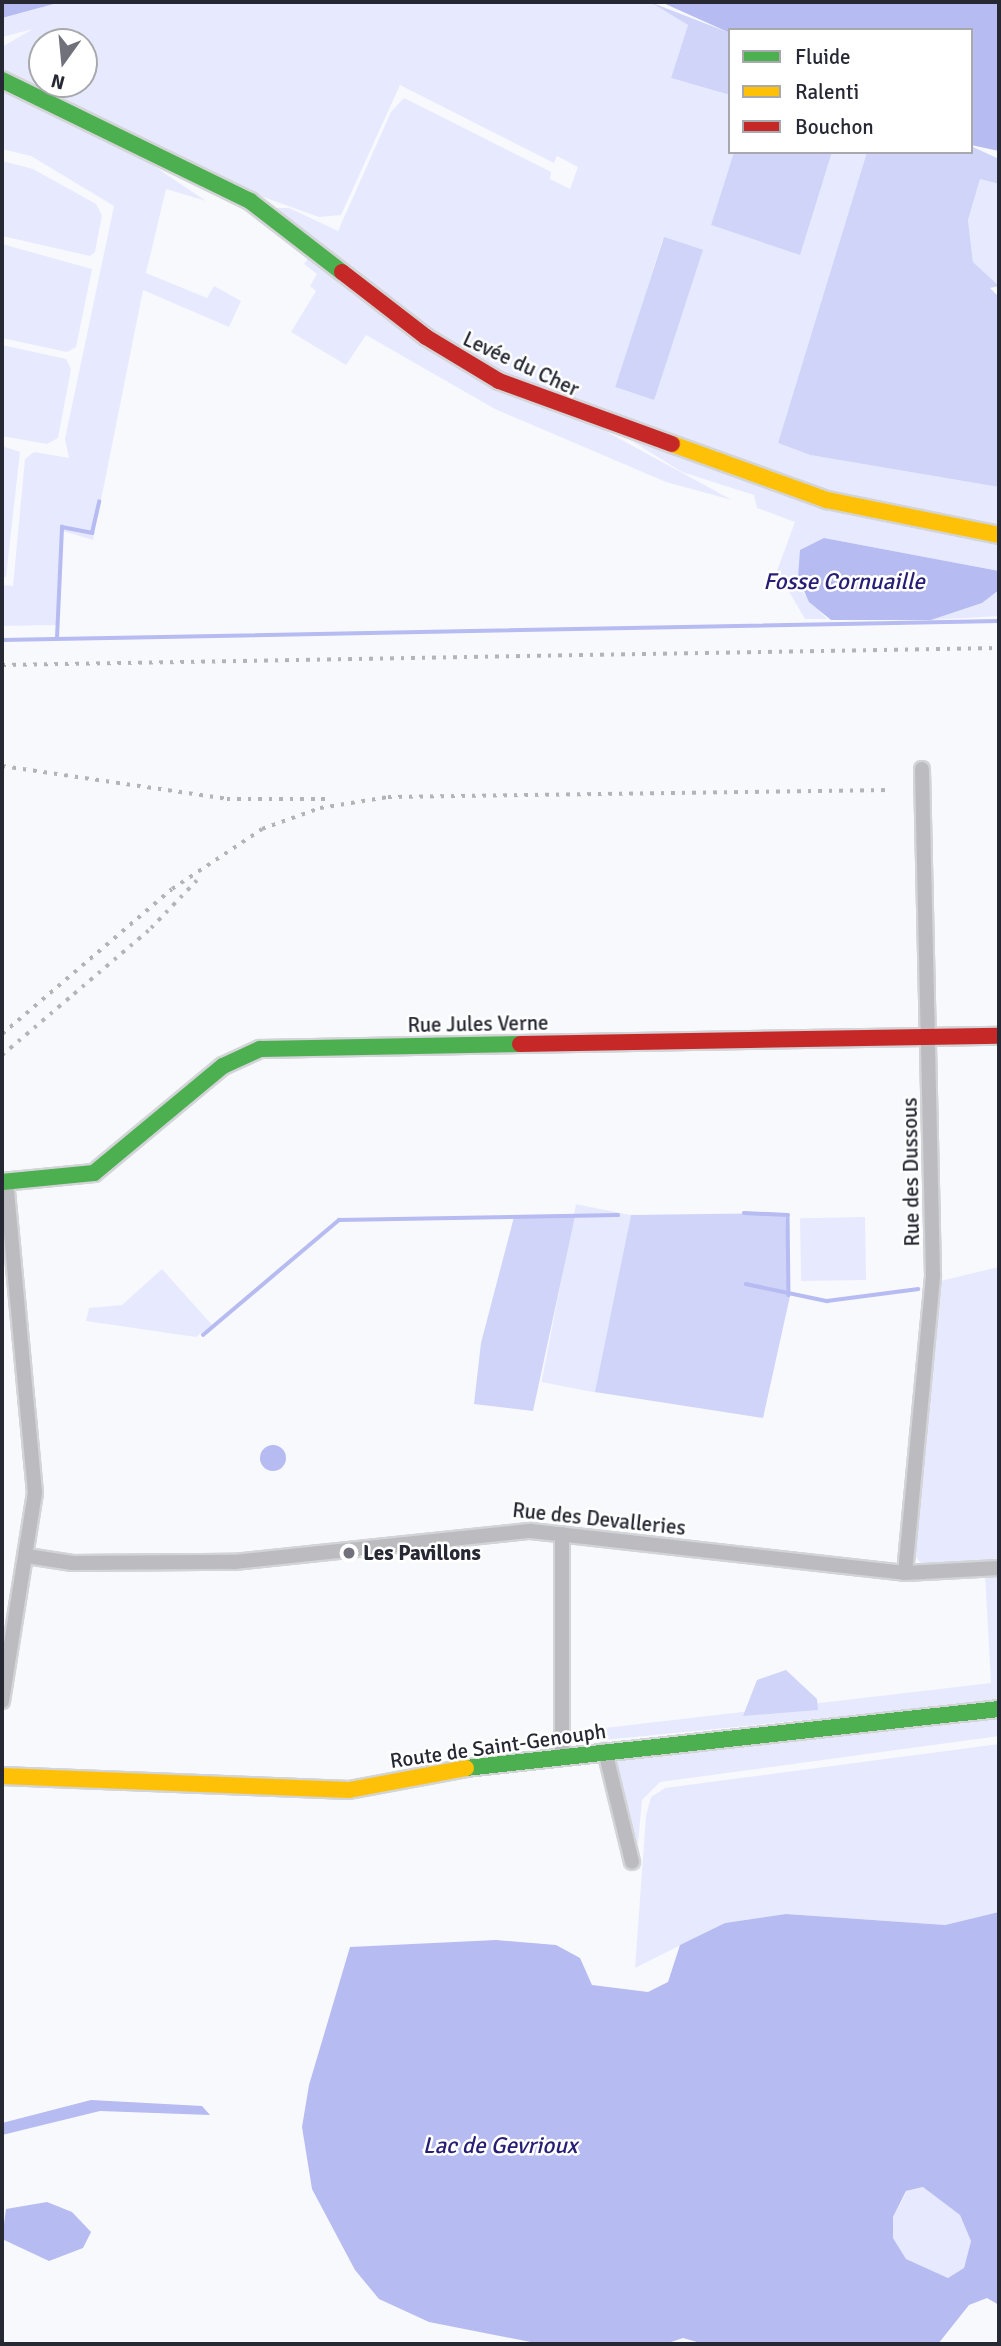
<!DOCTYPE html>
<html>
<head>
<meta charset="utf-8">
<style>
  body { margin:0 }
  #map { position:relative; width:1001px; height:2346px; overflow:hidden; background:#f8f9fd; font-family:Signika,sans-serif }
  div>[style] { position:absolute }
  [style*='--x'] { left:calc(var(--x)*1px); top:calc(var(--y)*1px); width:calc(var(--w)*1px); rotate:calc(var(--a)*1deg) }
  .green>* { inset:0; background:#e7eafe; transform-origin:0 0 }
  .forest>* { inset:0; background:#cfd4f8; transform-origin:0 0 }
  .water>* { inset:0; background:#b6bbf2 }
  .round { border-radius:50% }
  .stream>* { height:3.5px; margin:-1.75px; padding:0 1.75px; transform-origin:1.75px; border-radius:1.75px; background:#b6bbf2 }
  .roads { filter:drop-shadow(2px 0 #d3d4d8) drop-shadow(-2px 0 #d3d4d8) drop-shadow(0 2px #d3d4d8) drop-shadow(0 -2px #d3d4d8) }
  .street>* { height:14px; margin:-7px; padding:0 7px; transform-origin:7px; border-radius:7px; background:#bcbcc0 }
  .fast>* { height:16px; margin:-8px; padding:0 8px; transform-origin:8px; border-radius:8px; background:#4caf50 }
  .slow>* { height:16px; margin:-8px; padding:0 8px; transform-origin:8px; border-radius:8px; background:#ffc107 }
  .jam>* { height:16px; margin:-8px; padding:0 8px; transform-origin:8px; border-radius:8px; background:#c62828 }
  .rail>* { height:3.5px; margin-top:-1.75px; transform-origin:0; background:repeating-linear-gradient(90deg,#b3b4b8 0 3.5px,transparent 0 10.5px) }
  .dots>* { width:19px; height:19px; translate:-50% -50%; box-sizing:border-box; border:4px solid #fff; border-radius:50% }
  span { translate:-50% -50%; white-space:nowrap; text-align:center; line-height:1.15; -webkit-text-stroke:5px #fff; paint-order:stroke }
  .street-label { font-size:21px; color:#262833 }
  .poi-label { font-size:21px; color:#262833; font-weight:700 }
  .left { translate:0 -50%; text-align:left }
  .water-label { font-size:23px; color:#261e75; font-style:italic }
  .frame { position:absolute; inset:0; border:4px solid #262833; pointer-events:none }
  .legend { position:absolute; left:728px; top:28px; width:245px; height:126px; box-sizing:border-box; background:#fff; border:2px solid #a8a9ad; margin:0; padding:9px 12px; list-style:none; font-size:21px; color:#262833 }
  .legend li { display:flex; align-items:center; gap:14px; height:35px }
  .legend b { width:35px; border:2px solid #a8a9ad }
  .north { position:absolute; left:28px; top:28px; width:70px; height:70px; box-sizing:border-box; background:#fff; border:2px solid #a8a9ad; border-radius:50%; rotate:195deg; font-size:19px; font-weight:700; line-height:28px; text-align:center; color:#262833 }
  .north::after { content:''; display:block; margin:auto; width:24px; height:32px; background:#70717a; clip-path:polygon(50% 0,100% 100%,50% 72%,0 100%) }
</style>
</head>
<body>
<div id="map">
  <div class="green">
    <div style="clip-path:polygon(evenodd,61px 2px,650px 2px,688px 25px,671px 78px,730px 95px,734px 152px,711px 225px,800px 254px,832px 152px,867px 152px,778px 443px,810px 455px,999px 487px,999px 530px,849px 502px,474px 362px,274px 208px,289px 208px,338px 231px,391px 112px,404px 98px,551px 172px,550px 179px,570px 189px,578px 167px,557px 156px,554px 163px,400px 85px,341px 215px,319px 217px,241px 189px,2px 73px,2px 47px,33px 29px,2px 37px,2px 18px,61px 2px,42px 42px,84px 42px,84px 84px,42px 84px,42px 42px,61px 2px,663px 238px,655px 400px,616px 388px,663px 238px)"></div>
    <div style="clip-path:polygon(2px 84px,142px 158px,206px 201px,166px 189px,146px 273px,207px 298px,214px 286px,241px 301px,229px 327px,143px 290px,93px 540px,63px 531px,58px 625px,2px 626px,2px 585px,13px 586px,25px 459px,34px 452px,69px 458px,65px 439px,114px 206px,31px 156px,2px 149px)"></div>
    <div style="clip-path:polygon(2px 161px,33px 169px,96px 204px,102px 215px,95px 252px,90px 256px,2px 236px)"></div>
    <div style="clip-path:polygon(980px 179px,999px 184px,999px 286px,973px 262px,968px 220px)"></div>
    <div style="clip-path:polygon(2px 244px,92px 269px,76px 347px,67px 352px,2px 338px)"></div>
    <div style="clip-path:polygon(312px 253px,383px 310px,732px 500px,666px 482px,495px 409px,366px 335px,346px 365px,291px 332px,316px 291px,310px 286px,317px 274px,304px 264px)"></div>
    <div style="clip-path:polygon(2px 345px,66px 359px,71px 369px,58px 438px,47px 444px,2px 436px)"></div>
    <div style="clip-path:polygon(624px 436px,999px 539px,999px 571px,824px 538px,803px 593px,827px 619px,805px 619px,777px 571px,795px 522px,757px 508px,754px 495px,682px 472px)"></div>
    <div style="clip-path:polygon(2px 446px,20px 452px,6px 577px,2px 576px)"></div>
    <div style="clip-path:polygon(999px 590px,999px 616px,931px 620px,982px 603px)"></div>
    <div style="left:631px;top:1215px;width:181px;height:56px;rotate:101deg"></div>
    <div style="left:865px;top:1217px;width:63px;height:65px;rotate:89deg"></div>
    <div style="clip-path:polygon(999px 1267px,999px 1563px,924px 1568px,912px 1551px,940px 1281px)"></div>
    <div style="clip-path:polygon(162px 1269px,212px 1325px,196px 1337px,86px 1321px,89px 1308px,122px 1305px)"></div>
    <div style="clip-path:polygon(999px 1572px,999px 1701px,573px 1743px,570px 1732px,991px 1683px,985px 1574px)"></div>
    <div style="clip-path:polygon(999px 1715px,999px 1736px,660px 1782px,642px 1800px,638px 1844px,613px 1765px,617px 1758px)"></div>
    <div style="clip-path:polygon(999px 1744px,999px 1912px,945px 1925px,786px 1914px,725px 1923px,635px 1968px,646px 1816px,651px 1797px,665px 1788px)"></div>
    <div style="clip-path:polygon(924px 2187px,960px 2215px,971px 2241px,964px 2268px,948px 2278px,906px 2259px,893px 2238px,893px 2217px,907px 2191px)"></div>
  </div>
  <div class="forest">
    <div style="clip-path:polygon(650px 2px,730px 33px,730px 95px,671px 78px,688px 25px)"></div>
    <div style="clip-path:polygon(971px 146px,999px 159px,999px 184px,980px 179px,968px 220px,973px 262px,999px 286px,990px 288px,999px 297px,999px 487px,810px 455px,778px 443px,867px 152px,971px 152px)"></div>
    <div style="clip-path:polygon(734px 152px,832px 152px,800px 255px,711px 225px)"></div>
    <div style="left:664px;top:237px;width:41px;height:158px;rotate:18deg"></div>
    <div style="clip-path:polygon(785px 1213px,790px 1296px,763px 1418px,595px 1392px,631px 1215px)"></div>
    <div style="clip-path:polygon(575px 1216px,533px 1411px,474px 1404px,481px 1343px,514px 1217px)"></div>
    <div style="clip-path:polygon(786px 1670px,817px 1699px,818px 1710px,743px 1716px,757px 1680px)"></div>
  </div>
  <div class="water">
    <div style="clip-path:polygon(2px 2px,61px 2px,2px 18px)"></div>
    <div style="clip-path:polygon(661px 2px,999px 2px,999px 151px,971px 145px,971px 30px,730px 33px)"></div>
    <div style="clip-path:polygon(824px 538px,999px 571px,999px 590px,982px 603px,931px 620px,831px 620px,809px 602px,798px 578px,800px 550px)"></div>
    <div class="round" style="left:260px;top:1445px;width:26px;height:26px"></div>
    <div style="clip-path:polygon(evenodd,999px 1912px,999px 2305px,987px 2298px,969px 2305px,938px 2344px,704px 2344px,683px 2338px,665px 2344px,541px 2344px,429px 2322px,379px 2299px,355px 2270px,312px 2189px,302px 2127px,309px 2085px,350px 1947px,496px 1940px,556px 1945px,580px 1958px,592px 1985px,648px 1992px,668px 1982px,680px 1945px,725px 1923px,786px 1914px,945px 1925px,999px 1912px,923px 2187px,960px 2215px,971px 2241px,964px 2268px,948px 2278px,906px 2259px,893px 2238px,893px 2217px,906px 2191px,923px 2187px)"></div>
    <div style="clip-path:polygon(91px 2100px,202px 2106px,210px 2115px,100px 2111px,2px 2135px,2px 2123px)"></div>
    <div style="clip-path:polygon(47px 2202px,72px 2212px,91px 2232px,83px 2248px,49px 2261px,2px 2239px,6px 2209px)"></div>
  </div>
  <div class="stream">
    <div style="--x:57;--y:638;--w:111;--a:-87.4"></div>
    <div style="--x:62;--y:527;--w:31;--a:11"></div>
    <div style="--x:92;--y:533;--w:32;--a:-77"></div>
    <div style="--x:2;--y:640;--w:997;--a:-1.09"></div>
    <div style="--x:744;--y:1213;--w:44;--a:2.6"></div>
    <div style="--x:788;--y:1215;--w:80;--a:89.3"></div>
    <div style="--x:746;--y:1284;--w:83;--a:11.9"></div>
    <div style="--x:827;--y:1301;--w:92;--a:-7.5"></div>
    <div style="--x:203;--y:1335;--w:178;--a:-40.2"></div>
    <div style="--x:339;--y:1220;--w:279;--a:-1"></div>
  </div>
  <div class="roads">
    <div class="street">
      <div style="--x:27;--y:1556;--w:46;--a:8.8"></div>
      <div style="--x:72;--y:1563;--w:162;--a:-0.4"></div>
      <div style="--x:234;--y:1562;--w:299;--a:-6"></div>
      <div style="--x:531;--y:1531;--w:376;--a:6.4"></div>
      <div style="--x:905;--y:1573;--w:94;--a:-3"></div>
      <div style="--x:905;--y:1573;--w:299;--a:-84.6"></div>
      <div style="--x:933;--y:1275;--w:506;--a:-91.25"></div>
      <div style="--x:2;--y:1701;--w:211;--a:-81"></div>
      <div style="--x:35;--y:1493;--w:312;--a:-95.3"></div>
      <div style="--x:605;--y:1751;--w:114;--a:76.3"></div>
      <div style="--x:562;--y:1756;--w:222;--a:-90"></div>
    </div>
    <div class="fast">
      <div style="--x:2;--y:80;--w:276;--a:26"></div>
      <div style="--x:250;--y:201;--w:116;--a:37.7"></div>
      <div style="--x:2;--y:1182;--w:92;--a:-5.6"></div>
      <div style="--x:94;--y:1173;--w:168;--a:-39.7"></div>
      <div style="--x:223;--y:1066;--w:41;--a:-24.7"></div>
      <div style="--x:260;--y:1049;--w:260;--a:-1.1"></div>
      <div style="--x:466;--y:1768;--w:536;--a:-6.32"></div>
    </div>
    <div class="slow">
      <div style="--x:672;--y:444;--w:165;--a:19.9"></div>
      <div style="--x:827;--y:500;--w:176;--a:11.5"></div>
      <div style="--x:2;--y:1776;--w:347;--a:2.3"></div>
      <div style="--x:349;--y:1790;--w:119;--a:-10.6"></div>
    </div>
    <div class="jam">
      <div style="--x:342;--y:272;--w:106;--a:37.7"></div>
      <div style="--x:426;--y:337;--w:85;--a:31.1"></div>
      <div style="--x:499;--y:381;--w:184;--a:20"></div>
      <div style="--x:520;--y:1044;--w:479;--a:-1"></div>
    </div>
  </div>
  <div class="rail">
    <div style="--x:2;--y:665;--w:997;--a:-0.98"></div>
    <div style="--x:2;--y:766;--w:227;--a:8.3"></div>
    <div style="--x:227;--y:799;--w:105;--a:0"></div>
    <div style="--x:2;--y:1034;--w:223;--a:-40.5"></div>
    <div style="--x:172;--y:889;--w:108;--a:-33.7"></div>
    <div style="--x:262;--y:829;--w:62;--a:-19.9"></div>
    <div style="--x:320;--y:808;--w:69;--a:-9.2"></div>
    <div style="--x:388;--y:797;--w:502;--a:-0.8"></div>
    <div style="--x:2;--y:1055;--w:196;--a:-40.4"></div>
    <div style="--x:151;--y:928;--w:66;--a:-46.2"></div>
  </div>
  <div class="dots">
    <div style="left:349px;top:1553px;background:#70717a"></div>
  </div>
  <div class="street-label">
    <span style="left:521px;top:364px;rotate:25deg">Levée du Cher</span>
    <span style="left:478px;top:1024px;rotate:-1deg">Rue Jules Verne</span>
    <span style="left:911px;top:1172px;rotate:-91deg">Rue des Dussous</span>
    <span style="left:599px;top:1519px;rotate:6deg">Rue des Devalleries</span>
    <span style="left:498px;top:1746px;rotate:-8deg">Route de Saint-Genouph</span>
  </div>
  <div class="poi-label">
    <span class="left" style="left:363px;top:1553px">Les Pavillons</span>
  </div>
  <div class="water-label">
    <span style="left:844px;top:582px">Fosse Cornuaille</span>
    <span style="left:500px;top:2146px">Lac de Gevrioux</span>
  </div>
  <div class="frame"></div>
  <ul class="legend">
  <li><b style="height:9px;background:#4caf50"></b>Fluide</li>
  <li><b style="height:9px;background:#ffc107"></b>Ralenti</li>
  <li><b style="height:9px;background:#c62828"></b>Bouchon</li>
  </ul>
  <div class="north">N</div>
</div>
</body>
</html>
